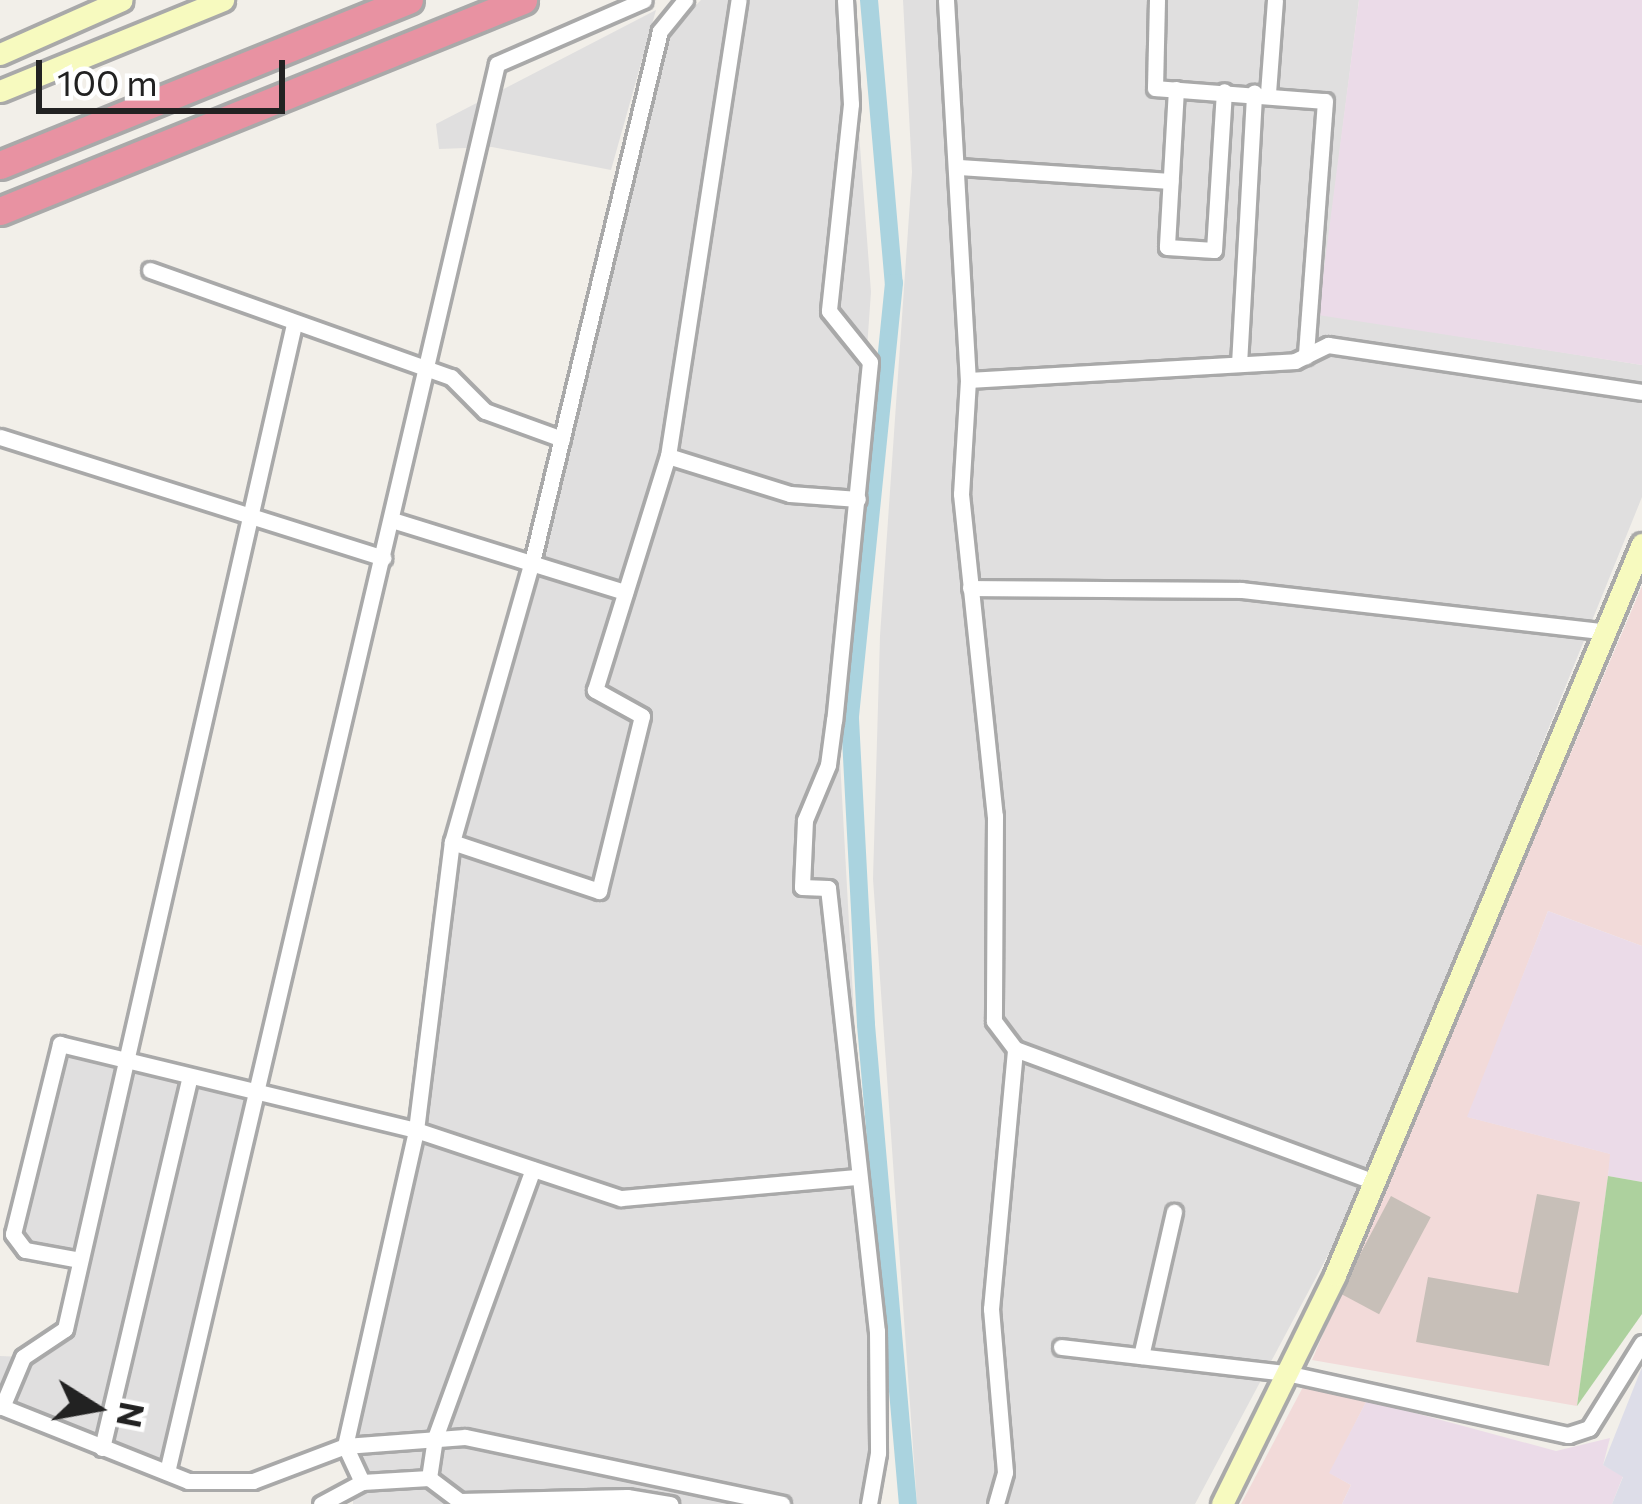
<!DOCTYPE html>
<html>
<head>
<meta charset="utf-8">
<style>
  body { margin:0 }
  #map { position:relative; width:1642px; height:1504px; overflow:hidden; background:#f2efe9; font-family:Commissioner,sans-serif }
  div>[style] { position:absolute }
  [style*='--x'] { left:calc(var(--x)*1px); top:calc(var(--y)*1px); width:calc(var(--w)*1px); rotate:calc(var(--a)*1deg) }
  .residential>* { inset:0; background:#e0dfdf }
  .commercial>* { inset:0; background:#f2dad9 }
  .industrial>* { inset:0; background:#ebdbe8 }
  .forest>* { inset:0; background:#add19e }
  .plaza>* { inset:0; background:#dddde8 }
  .canal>* { height:18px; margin:-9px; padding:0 9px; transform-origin:9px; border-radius:9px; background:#aad3df }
  .building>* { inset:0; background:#c7bfb8; transform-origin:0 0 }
  .roads { filter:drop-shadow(3px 0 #a9a9a9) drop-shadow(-3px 0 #a9a9a9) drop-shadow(0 3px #a9a9a9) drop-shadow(0 -3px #a9a9a9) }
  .street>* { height:15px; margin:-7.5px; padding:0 7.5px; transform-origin:7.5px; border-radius:7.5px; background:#fff }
  .secondary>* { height:21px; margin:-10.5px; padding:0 10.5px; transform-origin:10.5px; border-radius:10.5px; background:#f7fabf }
  .highway>* { height:27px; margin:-13.5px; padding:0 13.5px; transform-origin:13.5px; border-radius:13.5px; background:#e892a2 }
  span { translate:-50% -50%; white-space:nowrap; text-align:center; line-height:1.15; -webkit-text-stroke:10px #fff; paint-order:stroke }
  .north { position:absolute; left:36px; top:1348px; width:120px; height:120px; -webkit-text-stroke:9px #fff; paint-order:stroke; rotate:101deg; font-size:33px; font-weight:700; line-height:48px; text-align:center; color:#222 }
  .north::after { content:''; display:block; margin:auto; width:42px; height:54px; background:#222; clip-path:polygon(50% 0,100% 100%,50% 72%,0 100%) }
  .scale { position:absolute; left:36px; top:60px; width:249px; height:54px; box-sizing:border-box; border:6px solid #222; border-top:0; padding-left:15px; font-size:36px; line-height:42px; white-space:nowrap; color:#222; -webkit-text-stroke:9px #fff; paint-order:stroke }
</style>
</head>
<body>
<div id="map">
  <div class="residential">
    <div style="clip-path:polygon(701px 0,849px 0,871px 292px,839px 742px,881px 1504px,353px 1504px,352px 1447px,459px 843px,667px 34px)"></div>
    <div style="clip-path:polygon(903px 0,1359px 0,1319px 314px,1642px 365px,1642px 497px,1360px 1195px,1195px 1504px,917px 1504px,873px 879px,880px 636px,912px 172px)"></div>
    <div style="clip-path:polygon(656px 10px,611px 170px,492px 147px,439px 149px,436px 124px)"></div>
    <div style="clip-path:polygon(60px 1044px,260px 1092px,167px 1472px,0 1406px,0 1356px,23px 1357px,70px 1340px,80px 1261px,25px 1250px,13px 1234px)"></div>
  </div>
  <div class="commercial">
    <div style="clip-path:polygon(1642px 586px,1642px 946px,1548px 911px,1468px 1117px,1611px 1154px,1577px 1406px,1312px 1360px)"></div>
    <div style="clip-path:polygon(1303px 1387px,1367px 1400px,1330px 1473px,1351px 1485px,1342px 1504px,1241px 1504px)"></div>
  </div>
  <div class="industrial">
    <div style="clip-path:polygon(1359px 0,1642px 0,1642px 365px,1318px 315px)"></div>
    <div style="clip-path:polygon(1548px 911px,1642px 946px,1642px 1182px,1608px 1176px,1610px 1154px,1467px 1117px)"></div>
    <div style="clip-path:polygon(1367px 1400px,1556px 1451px,1610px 1438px,1603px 1465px,1623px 1476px,1612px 1504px,1342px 1504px,1351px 1485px,1329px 1473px)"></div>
  </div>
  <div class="forest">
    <div style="clip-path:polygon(1608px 1176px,1642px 1182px,1642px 1314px,1577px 1406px)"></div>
  </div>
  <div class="plaza">
    <div style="clip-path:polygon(1642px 1367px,1642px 1504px,1612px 1504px,1623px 1477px,1603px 1465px)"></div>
  </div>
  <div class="canal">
    <div style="--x:869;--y:0;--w:284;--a:85"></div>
    <div style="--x:894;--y:283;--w:438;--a:95.8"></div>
    <div style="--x:850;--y:719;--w:306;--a:87"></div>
    <div style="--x:866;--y:1025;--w:481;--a:85"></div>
  </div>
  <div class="building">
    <div style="clip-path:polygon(1537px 1194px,1580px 1202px,1549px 1366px,1416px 1342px,1428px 1277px,1518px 1293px)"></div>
    <div style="left:1391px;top:1196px;width:45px;height:110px;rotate:28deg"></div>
  </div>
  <div class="roads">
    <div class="street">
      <div style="--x:845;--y:0;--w:104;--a:86.7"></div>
      <div style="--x:851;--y:104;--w:208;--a:96.1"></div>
      <div style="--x:829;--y:311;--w:65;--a:51.2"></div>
      <div style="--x:870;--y:362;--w:360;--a:95.7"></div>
      <div style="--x:834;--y:720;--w:45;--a:97.6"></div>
      <div style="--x:828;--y:765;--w:60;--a:112.7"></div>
      <div style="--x:805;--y:820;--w:67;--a:92.6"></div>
      <div style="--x:802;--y:887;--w:26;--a:2"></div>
      <div style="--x:828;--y:888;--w:446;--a:83.7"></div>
      <div style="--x:877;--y:1331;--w:122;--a:89.5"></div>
      <div style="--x:878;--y:1453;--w:52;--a:100"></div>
      <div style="--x:946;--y:0;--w:381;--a:86.7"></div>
      <div style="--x:968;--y:380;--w:114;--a:93.5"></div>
      <div style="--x:961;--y:494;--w:324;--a:84"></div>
      <div style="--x:995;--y:816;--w:205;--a:90.3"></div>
      <div style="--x:994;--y:1021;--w:35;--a:53"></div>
      <div style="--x:1015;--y:1049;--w:384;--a:20.3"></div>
      <div style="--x:1157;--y:0;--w:88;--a:91.3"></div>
      <div style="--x:1155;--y:88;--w:170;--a:4.4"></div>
      <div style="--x:1325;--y:101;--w:256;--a:94.3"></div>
      <div style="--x:1176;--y:89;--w:158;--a:93.3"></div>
      <div style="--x:1167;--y:247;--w:47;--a:3.7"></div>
      <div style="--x:1214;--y:250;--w:159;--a:-86.4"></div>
      <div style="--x:1268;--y:93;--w:93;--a:-85.7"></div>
      <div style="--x:959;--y:167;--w:212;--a:3.8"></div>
      <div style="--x:150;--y:270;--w:319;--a:19.6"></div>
      <div style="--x:451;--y:377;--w:48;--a:45"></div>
      <div style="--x:485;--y:411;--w:82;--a:20"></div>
      <div style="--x:1239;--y:364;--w:272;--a:-86.8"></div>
      <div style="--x:968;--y:380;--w:328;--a:-3.3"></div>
      <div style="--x:1295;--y:361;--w:37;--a:-26"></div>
      <div style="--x:1328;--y:345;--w:317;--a:8.5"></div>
      <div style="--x:0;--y:437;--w:402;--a:17.5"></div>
      <div style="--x:668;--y:456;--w:128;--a:17.3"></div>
      <div style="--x:790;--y:494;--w:68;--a:4.2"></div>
      <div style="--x:392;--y:520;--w:244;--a:17.2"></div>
      <div style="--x:970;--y:588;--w:271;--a:0.4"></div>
      <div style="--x:1241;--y:590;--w:363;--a:6.5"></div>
      <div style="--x:452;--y:842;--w:155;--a:18.4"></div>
      <div style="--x:599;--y:891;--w:180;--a:-76.2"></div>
      <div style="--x:642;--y:716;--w:54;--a:-151"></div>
      <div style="--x:595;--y:690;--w:245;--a:-72.7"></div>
      <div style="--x:668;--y:456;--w:461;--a:-81.2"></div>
      <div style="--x:80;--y:1260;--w:56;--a:-169.7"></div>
      <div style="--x:25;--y:1250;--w:20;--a:-127"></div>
      <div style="--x:13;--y:1234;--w:196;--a:-76.1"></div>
      <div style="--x:60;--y:1044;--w:366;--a:13.6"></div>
      <div style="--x:416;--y:1130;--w:216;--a:18.4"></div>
      <div style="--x:621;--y:1198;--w:237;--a:-5.1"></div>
      <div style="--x:1061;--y:1347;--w:226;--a:6.6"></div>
      <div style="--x:1286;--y:1373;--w:289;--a:12.4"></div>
      <div style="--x:1568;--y:1435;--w:22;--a:-18"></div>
      <div style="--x:1589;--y:1428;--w:100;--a:-58.1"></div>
      <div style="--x:1141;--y:1356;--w:148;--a:-77.1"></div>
      <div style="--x:0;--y:1406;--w:202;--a:21.7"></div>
      <div style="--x:188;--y:1481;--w:65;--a:0"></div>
      <div style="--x:253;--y:1481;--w:98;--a:-20.8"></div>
      <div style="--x:345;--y:1446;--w:120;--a:-4.3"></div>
      <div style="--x:465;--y:1437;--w:324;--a:11.9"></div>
      <div style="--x:2;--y:1407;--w:54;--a:-67.2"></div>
      <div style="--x:23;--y:1357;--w:50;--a:-33.7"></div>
      <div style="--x:65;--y:1329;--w:1031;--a:-77.16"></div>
      <div style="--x:102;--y:1448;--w:382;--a:-76.7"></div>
      <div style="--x:167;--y:1472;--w:1446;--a:-76.81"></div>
      <div style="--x:497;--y:64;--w:160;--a:-23.5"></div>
      <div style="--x:429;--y:1478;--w:40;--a:-81.5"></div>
      <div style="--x:435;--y:1438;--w:286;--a:-70"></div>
      <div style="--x:362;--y:1482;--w:40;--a:-115"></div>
      <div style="--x:345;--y:1446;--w:324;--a:-77.3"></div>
      <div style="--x:416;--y:1130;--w:290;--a:-82.9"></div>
      <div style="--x:452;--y:842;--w:291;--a:-74.1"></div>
      <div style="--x:532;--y:562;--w:546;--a:-76.45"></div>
      <div style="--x:660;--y:31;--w:40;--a:-51"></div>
      <div style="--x:321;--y:1504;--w:47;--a:-28.2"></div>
      <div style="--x:362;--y:1482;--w:67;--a:-3.4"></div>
      <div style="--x:429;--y:1478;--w:39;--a:37"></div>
      <div style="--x:460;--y:1501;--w:167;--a:-1.4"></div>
      <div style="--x:627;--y:1497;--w:44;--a:9.2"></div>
      <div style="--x:996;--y:1504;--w:33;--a:-74"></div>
      <div style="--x:1005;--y:1472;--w:164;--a:-94.9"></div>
      <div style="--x:991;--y:1309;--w:261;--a:-84.7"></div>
    </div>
    <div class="secondary">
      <div style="--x:0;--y:54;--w:133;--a:-23.9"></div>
      <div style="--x:0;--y:91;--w:241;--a:-22.2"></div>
      <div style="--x:1222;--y:1504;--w:255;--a:-63.7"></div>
      <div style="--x:1335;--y:1275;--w:793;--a:-67.22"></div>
    </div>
    <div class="highway">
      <div style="--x:0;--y:165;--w:441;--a:-22"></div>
      <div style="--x:0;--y:211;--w:564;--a:-21.97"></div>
    </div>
  </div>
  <div class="north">N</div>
  <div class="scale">100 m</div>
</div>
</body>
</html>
